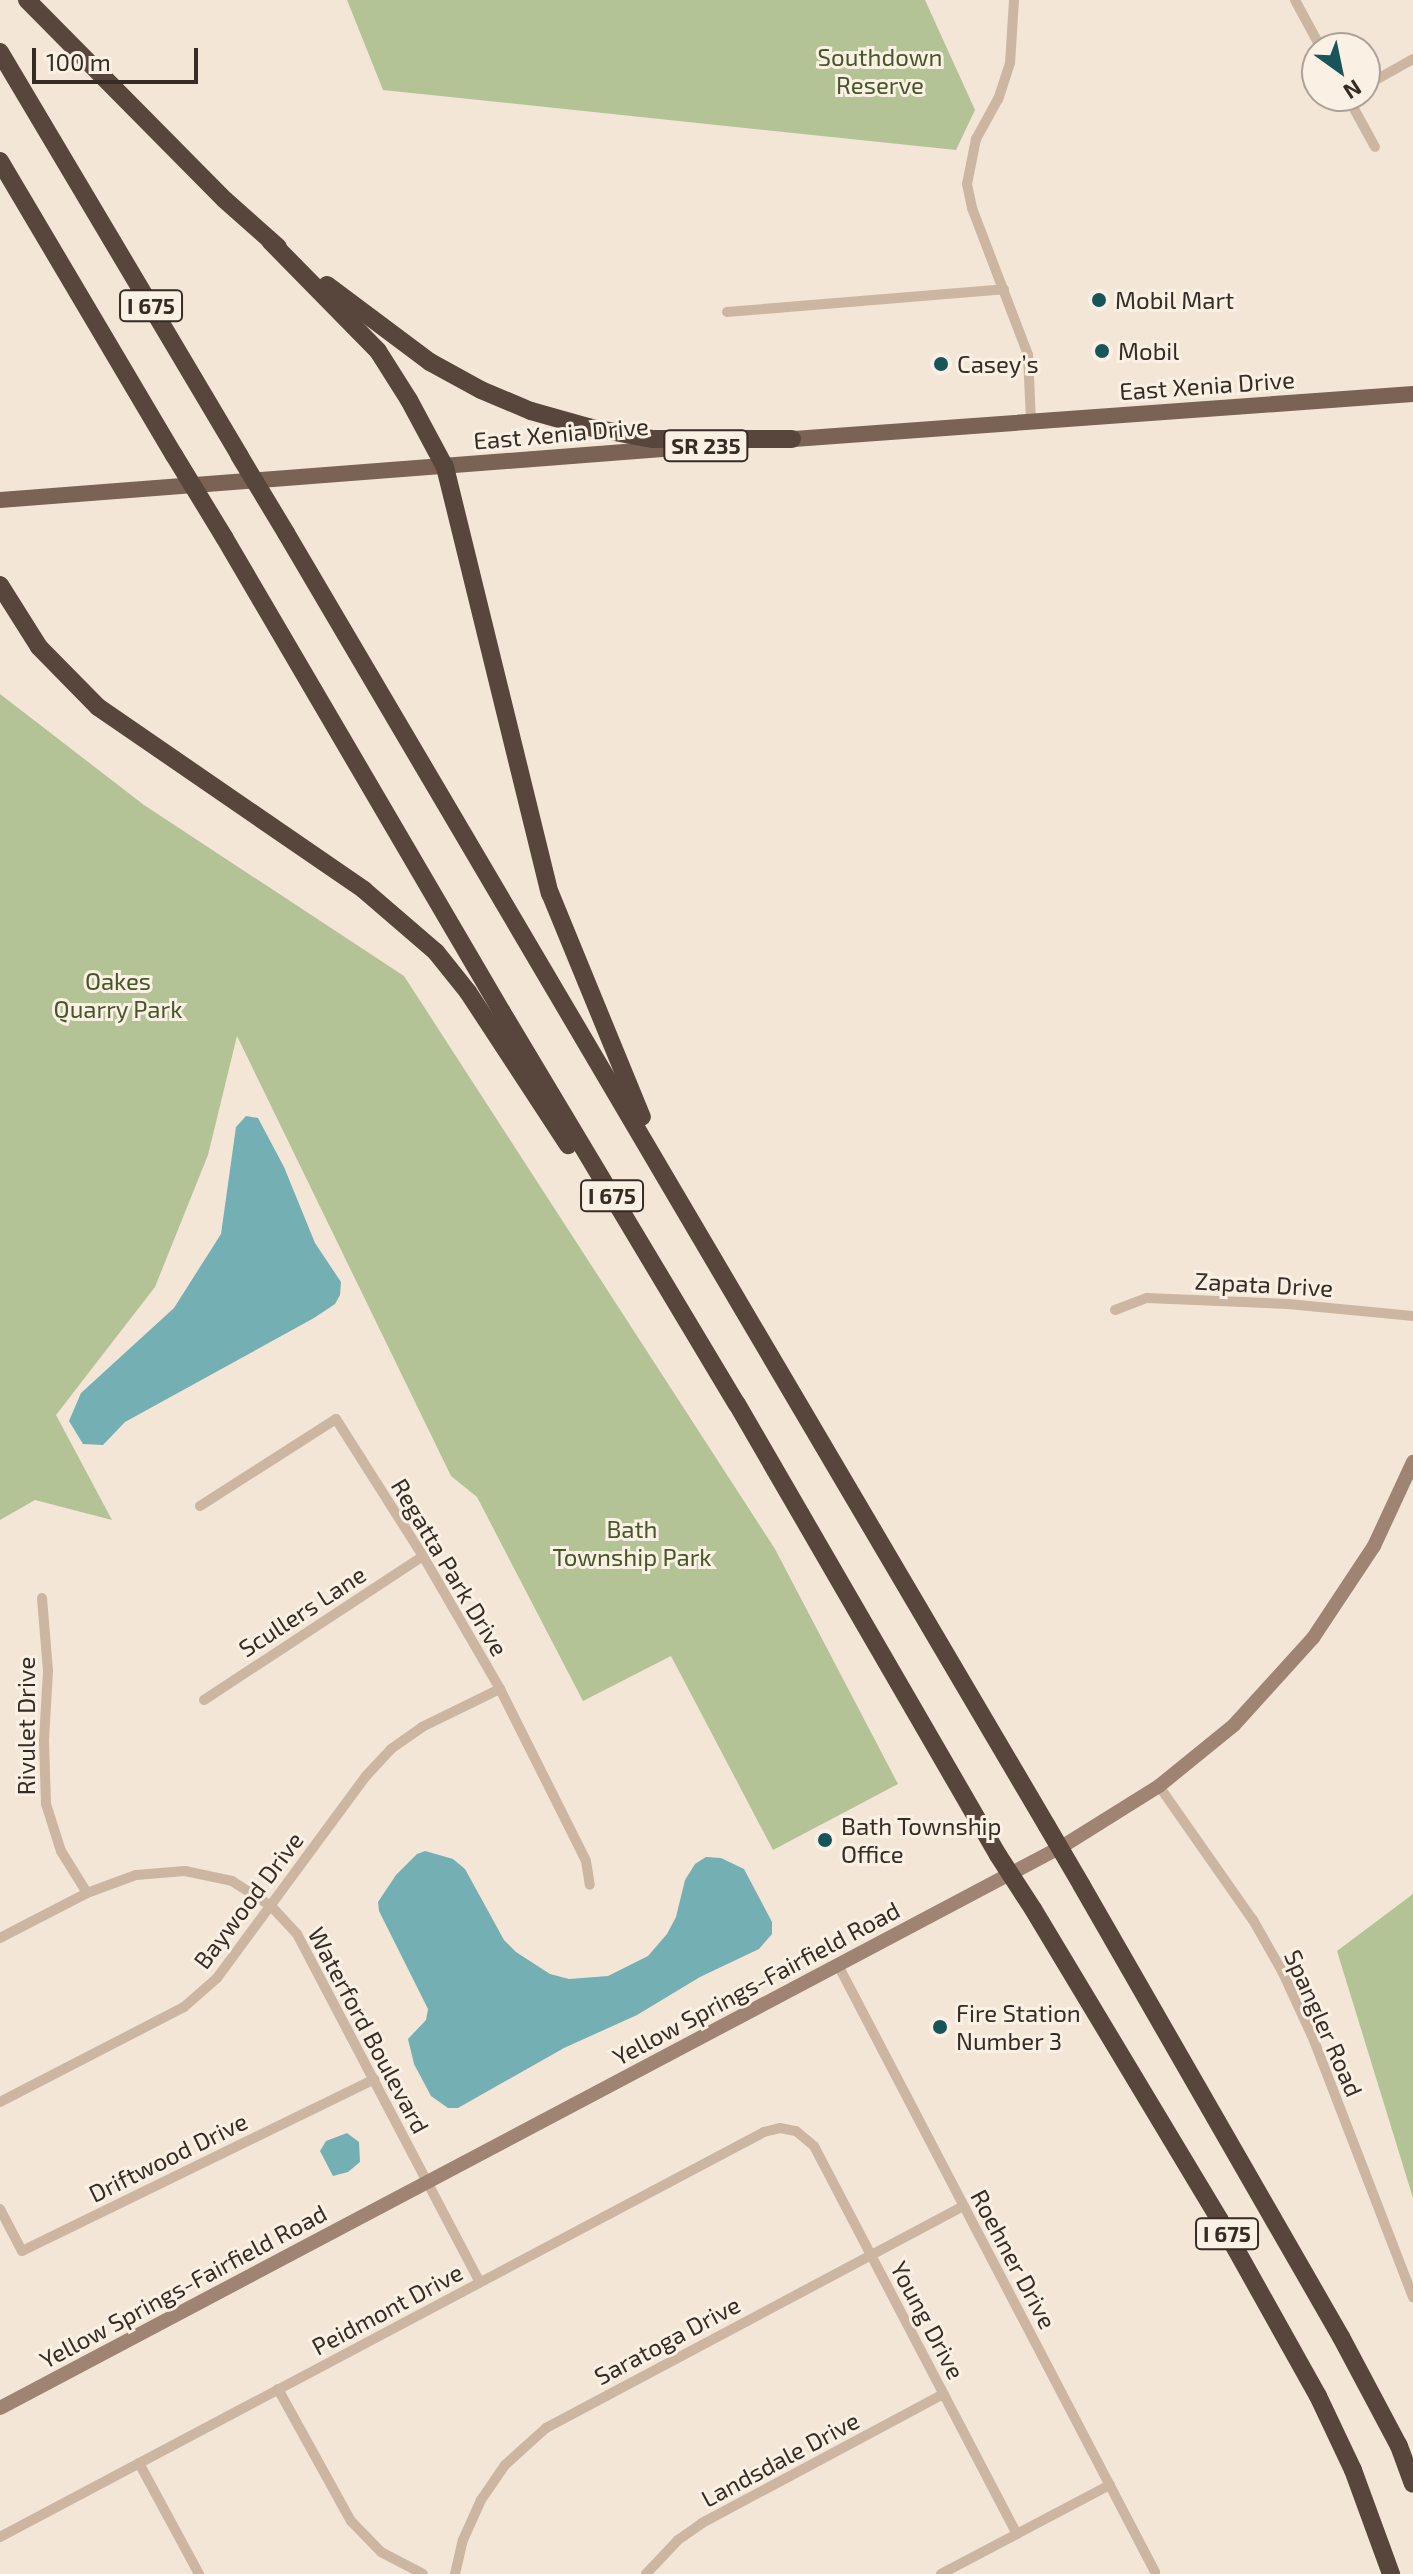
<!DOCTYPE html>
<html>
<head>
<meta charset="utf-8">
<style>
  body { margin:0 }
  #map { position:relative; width:1413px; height:2574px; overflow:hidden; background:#f3e6d7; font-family:"Exo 2",sans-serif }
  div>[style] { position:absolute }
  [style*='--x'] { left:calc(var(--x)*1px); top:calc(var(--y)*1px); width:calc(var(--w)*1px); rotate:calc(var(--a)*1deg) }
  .green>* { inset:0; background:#b3c396 }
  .water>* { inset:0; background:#74afb3 }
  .street>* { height:10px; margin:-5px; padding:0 5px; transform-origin:5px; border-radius:5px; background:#ccb6a2 }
  .secondary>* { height:14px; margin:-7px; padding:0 7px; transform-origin:7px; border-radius:7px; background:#a08473 }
  .primary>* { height:16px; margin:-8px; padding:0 8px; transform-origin:8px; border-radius:8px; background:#7a6255 }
  .highway>* { height:18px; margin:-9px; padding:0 9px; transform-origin:9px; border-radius:9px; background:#58453b }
  .highway-bridge>* { height:18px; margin:-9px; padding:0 9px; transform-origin:9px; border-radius:9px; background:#58453b }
  .dots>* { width:22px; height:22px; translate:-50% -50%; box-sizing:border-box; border:4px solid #fbf0e4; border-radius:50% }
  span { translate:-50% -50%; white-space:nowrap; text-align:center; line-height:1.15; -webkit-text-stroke:6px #fbf0e4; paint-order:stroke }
  .shield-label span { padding:2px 6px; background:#fbf0e4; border:2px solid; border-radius:6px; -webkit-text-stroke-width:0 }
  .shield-label { font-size:22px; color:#362b25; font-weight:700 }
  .park-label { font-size:24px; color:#445727 }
  .poi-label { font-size:24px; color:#362b25 }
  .left { translate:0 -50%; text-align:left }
  .street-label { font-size:24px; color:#362b25 }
  .north { position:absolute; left:1301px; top:32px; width:80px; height:80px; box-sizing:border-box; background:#fbf0e4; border:2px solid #aca198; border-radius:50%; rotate:147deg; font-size:22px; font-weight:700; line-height:32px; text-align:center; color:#362b25 }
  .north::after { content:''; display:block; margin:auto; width:28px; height:36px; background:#17555b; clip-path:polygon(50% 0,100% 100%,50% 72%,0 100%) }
  .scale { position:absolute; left:32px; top:48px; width:166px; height:36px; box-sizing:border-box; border:4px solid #362b25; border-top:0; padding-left:10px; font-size:24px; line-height:28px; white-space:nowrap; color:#362b25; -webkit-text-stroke:6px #fbf0e4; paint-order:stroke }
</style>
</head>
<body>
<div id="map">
  <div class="green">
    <div style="clip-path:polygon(347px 0,925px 0,975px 110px,956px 150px,383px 90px)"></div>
    <div style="clip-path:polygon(0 694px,144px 805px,404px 976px,775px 1549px,898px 1784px,773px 1850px,671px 1656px,583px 1701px,477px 1497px,451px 1476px,237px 1036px,208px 1155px,155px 1287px,56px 1415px,112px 1520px,35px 1500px,0 1520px)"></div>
    <div style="clip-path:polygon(1413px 1894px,1413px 2198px,1337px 1951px)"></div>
  </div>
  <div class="water">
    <div style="clip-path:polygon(246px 1116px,258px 1118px,284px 1167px,315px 1243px,341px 1282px,340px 1295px,335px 1304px,314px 1318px,125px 1422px,103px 1445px,83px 1444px,69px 1421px,81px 1393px,174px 1308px,221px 1234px,236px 1127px)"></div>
    <div style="clip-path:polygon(425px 1851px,453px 1859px,465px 1869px,504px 1940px,516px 1952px,550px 1974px,569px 1979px,608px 1976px,648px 1956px,667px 1934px,676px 1917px,685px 1880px,695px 1864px,706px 1857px,721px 1858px,744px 1869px,772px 1922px,772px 1934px,759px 1949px,700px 1977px,637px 2015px,564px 2048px,458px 2108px,448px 2108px,431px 2096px,414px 2064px,408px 2039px,426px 2020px,428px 2009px,379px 1911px,378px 1902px,396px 1875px,417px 1854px)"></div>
    <div style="clip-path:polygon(347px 2133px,359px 2142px,360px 2162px,348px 2172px,333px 2176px,320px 2151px,326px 2141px)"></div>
  </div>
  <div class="street">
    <div style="--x:1014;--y:0;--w:63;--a:93.6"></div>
    <div style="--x:1010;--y:63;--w:38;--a:108"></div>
    <div style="--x:998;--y:99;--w:46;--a:118.8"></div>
    <div style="--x:976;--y:139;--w:46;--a:101.3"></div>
    <div style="--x:967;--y:184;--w:25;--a:78"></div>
    <div style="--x:972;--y:208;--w:157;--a:69.1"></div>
    <div style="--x:1028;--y:355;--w:67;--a:87.4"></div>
    <div style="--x:1295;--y:0;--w:55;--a:61.6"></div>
    <div style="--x:1365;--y:86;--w:55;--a:-29.4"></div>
    <div style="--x:1347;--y:96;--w:58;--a:61.2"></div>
    <div style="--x:727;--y:312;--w:278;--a:-4.7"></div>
    <div style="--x:1115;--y:1310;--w:34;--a:-21"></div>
    <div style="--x:1147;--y:1298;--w:141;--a:2.4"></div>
    <div style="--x:1288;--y:1304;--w:126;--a:5.5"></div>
    <div style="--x:200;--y:1506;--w:161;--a:-32.6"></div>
    <div style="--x:336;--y:1419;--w:162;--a:57.6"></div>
    <div style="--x:423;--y:1556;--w:154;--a:59.9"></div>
    <div style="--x:500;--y:1689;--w:192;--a:63.4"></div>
    <div style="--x:586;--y:1861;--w:24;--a:81"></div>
    <div style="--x:42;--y:1598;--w:73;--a:85.3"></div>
    <div style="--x:48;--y:1671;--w:70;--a:93.3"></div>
    <div style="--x:44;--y:1741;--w:63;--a:88.2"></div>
    <div style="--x:46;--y:1804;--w:49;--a:72.3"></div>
    <div style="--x:61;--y:1851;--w:49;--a:58.2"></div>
    <div style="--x:204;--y:1700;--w:262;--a:-33.3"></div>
    <div style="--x:1159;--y:1786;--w:164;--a:55"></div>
    <div style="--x:1253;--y:1920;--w:59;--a:60.4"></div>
    <div style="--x:1282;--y:1971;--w:74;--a:65.2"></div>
    <div style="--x:1313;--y:2038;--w:278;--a:68.9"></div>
    <div style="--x:0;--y:1938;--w:98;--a:-27.3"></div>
    <div style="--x:87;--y:1893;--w:52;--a:-20.2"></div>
    <div style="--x:136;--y:1875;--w:49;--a:-4.7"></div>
    <div style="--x:185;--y:1871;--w:48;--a:12"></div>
    <div style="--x:232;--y:1881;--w:46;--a:32.7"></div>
    <div style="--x:271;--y:1906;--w:38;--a:47"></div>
    <div style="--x:297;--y:1934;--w:393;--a:62.3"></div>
    <div style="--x:838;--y:1965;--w:685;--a:62.42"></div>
    <div style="--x:0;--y:2102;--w:207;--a:-27.3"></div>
    <div style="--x:184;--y:2007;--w:44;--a:-41.3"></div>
    <div style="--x:217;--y:1978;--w:251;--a:-53.6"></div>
    <div style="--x:366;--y:1776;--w:37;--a:-47"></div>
    <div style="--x:391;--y:1749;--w:38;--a:-35"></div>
    <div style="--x:422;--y:1727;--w:87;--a:-26"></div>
    <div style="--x:0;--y:2209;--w:47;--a:62.4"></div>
    <div style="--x:22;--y:2251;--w:392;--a:-26"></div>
    <div style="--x:278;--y:2389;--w:151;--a:61.1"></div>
    <div style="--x:351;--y:2521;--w:43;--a:45.9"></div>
    <div style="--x:381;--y:2552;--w:47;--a:27.6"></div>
    <div style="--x:139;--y:2463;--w:126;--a:61.6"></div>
    <div style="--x:0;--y:2537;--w:865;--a:-27.93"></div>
    <div style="--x:764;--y:2132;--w:16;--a:-14"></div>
    <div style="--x:780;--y:2128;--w:16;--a:11"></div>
    <div style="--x:796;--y:2131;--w:23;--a:40"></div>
    <div style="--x:814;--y:2146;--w:438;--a:62.4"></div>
    <div style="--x:455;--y:2574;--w:35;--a:-77"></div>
    <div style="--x:463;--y:2540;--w:44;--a:-65.8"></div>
    <div style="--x:481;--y:2500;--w:42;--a:-55.6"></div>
    <div style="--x:505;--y:2465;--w:55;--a:-42.1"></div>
    <div style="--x:546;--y:2428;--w:472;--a:-28"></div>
    <div style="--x:646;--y:2574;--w:47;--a:-46.7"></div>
    <div style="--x:678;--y:2540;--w:29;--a:-35"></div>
    <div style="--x:702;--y:2523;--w:274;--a:-28.1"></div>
    <div style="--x:941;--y:2574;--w:191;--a:-27.8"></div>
  </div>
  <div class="secondary">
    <div style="--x:0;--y:2408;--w:1202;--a:-27.87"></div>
    <div style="--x:1063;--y:1846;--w:113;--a:-32"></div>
    <div style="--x:1159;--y:1786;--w:97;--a:-39.1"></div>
    <div style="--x:1234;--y:1725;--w:118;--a:-47.8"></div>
    <div style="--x:1313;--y:1638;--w:110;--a:-56.5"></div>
    <div style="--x:1374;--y:1546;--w:93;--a:-65.1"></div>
  </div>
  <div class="primary">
    <div style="--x:780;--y:440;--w:635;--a:-4.16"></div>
    <div style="--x:0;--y:500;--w:703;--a:-4.4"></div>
  </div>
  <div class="highway">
    <div style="--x:27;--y:0;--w:281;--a:45.3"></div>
    <div style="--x:225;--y:200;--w:71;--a:41.6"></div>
    <div style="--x:0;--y:52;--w:469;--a:59.3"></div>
    <div style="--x:0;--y:161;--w:342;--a:59.4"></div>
    <div style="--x:270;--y:241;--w:154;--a:45.5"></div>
    <div style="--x:378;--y:351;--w:58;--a:57.7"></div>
    <div style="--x:409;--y:400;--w:76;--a:61.8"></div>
    <div style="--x:445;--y:467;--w:439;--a:76.2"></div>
    <div style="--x:550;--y:893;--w:242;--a:67.7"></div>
    <div style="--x:327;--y:285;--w:129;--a:36.8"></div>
    <div style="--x:430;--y:362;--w:58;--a:28.8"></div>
    <div style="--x:481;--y:390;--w:54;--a:22.8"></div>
    <div style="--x:531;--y:411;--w:59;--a:15.7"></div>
    <div style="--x:588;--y:427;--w:66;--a:10.5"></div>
    <div style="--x:653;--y:439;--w:139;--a:0"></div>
    <div style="--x:286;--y:533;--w:1500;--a:59.52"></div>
    <div style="--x:224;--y:537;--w:550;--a:59.66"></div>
    <div style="--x:502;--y:1012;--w:457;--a:59.1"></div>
    <div style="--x:737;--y:1404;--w:521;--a:59.94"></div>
    <div style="--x:0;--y:585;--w:73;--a:57.8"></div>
    <div style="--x:39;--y:647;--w:84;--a:45.5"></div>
    <div style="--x:98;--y:707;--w:323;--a:34.5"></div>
    <div style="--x:364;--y:890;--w:95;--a:40.7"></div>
    <div style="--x:436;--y:952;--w:51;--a:51.3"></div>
    <div style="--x:468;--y:992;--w:183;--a:56.8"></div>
    <div style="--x:1082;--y:1886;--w:520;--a:60.13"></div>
    <div style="--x:1341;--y:2337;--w:123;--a:62"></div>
    <div style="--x:1399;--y:2446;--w:40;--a:69.8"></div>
    <div style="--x:1033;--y:1909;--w:362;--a:59"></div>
    <div style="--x:1219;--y:2219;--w:203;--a:60.8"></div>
    <div style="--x:1318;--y:2396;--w:82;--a:64.7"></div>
    <div style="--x:1353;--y:2470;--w:111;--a:69.9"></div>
  </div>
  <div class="highway-bridge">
    <div style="--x:174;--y:455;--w:96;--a:58.6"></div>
    <div style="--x:239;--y:455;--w:91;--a:58.9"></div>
    <div style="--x:1047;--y:1826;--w:69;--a:59.7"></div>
    <div style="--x:998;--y:1855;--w:64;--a:57.1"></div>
  </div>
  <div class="dots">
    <div style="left:1099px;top:300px;background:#17555b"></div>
    <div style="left:1102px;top:351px;background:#17555b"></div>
    <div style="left:941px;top:364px;background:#17555b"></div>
    <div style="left:825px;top:1840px;background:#17555b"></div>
    <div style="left:940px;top:2027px;background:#17555b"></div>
  </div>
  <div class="shield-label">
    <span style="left:151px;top:306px">I 675</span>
    <span style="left:706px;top:446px">SR 235</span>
    <span style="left:612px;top:1196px">I 675</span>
    <span style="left:1227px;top:2234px">I 675</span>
  </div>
  <div class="park-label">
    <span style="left:880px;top:71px">Southdown<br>Reserve</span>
    <span style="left:118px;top:995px">Oakes<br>Quarry Park</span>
    <span style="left:632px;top:1543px">Bath<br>Township Park</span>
  </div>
  <div class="poi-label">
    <span class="left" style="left:1115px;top:300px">Mobil Mart</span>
    <span class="left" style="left:1118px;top:351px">Mobil</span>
    <span class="left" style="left:957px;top:364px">Casey’s</span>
    <span class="left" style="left:841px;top:1840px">Bath Township<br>Office</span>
    <span class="left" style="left:956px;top:2027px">Fire Station<br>Number 3</span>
  </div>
  <div class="street-label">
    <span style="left:1207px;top:385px;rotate:-4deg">East Xenia Drive</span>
    <span style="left:561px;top:433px;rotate:-5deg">East Xenia Drive</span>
    <span style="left:1264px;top:1284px;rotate:3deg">Zapata Drive</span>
    <span style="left:450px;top:1567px;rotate:59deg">Regatta Park Drive</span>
    <span style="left:302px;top:1611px;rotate:-33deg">Scullers Lane</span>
    <span style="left:26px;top:1726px;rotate:-90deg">Rivulet Drive</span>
    <span style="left:248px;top:1900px;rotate:-53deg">Baywood Drive</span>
    <span style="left:756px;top:1983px;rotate:-28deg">Yellow Springs-Fairfield Road</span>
    <span style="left:1324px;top:2023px;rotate:66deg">Spangler Road</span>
    <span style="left:369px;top:2030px;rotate:62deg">Waterford Boulevard</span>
    <span style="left:168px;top:2157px;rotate:-26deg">Driftwood Drive</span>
    <span style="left:1014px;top:2259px;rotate:62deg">Roehner Drive</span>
    <span style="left:183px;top:2286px;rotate:-28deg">Yellow Springs-Fairfield Road</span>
    <span style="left:387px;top:2309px;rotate:-28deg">Peidmont Drive</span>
    <span style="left:928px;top:2320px;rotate:62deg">Young Drive</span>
    <span style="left:667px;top:2340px;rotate:-28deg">Saratoga Drive</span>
    <span style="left:780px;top:2459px;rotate:-28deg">Landsdale Drive</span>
  </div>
  <div class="north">N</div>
  <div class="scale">100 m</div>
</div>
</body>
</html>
